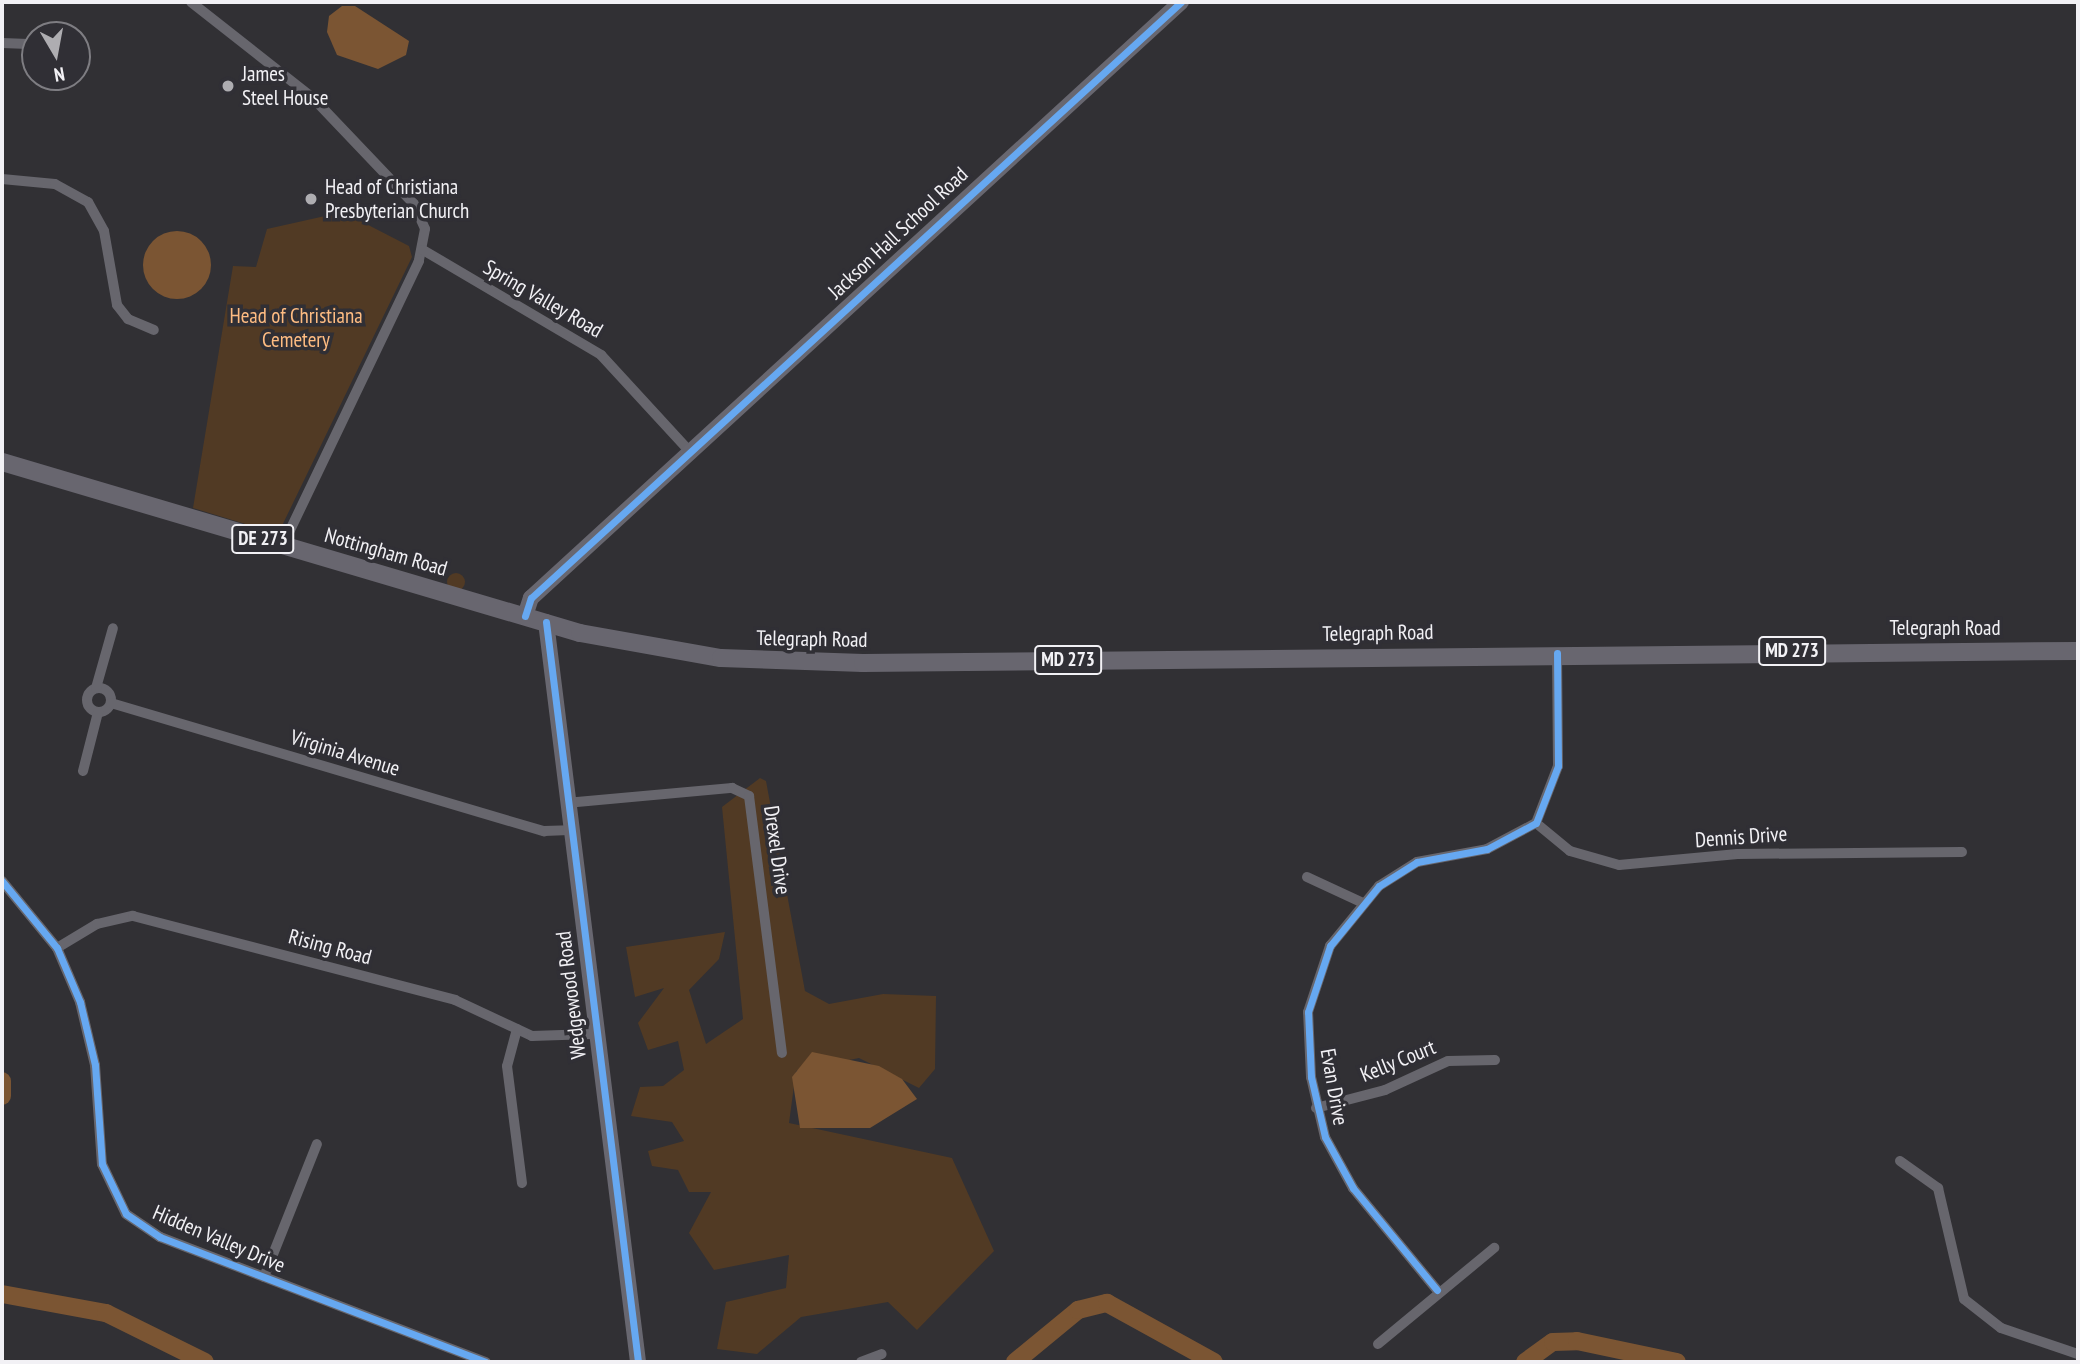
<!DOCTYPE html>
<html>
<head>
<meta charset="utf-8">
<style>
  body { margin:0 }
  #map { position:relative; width:2080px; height:1364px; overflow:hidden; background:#313034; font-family:"PT Sans Narrow",sans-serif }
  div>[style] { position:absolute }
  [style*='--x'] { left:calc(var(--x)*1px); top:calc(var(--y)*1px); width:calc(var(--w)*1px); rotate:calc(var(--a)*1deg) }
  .green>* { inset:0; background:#513a24 }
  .round { border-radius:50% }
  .water>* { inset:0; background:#7b5533 }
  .river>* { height:18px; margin:-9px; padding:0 9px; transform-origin:9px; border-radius:9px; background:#7b5533 }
  .street>* { height:10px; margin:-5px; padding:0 5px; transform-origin:5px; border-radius:5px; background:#67666d }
  .street>.ring { margin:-5px; padding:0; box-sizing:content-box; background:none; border:10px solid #67666d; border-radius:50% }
  .secondary>* { height:16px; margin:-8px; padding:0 8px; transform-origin:8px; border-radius:8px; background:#686770 }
  .primary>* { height:18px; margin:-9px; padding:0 9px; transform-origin:9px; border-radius:9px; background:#68666f }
  .cycleway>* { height:7px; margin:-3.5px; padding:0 3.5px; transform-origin:3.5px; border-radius:3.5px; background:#66a8f1 }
  .dots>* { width:19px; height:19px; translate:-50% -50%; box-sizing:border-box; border:4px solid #302f35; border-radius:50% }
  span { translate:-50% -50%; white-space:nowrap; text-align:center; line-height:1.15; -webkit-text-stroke:7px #302f35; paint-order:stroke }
  .shield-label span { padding:2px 5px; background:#302f35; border:2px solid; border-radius:5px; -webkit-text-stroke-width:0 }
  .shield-label { font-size:19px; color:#f2f1f5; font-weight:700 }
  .poi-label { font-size:21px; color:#f2f1f5 }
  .left { translate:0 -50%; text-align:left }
  .street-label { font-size:21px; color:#f2f1f5 }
  .park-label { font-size:21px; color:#febc82 }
  .frame { position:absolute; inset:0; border:4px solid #f2f1f5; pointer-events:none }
  .north { position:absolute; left:21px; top:21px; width:70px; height:70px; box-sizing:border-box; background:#302f35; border:2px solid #7e7d82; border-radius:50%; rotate:170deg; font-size:19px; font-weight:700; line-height:28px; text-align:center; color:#f2f1f5 }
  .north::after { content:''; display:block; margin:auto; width:24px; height:32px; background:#aeadb1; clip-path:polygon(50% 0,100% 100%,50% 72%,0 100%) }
</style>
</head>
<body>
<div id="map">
  <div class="green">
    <div style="clip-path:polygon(343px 212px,409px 246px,412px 257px,278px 534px,193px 508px,233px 266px,256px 267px,267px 229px)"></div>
    <div class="round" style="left:447px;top:573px;width:18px;height:18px"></div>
    <div style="clip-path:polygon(760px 778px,766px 781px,805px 991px,829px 1004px,883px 994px,936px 996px,935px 1069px,919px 1088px,859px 1058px,796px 1071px,789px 1123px,952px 1158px,994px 1251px,917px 1330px,888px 1302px,801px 1317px,757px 1354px,717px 1349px,726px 1302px,786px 1288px,789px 1255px,714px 1270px,689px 1233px,711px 1192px,689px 1192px,678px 1170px,652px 1166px,648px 1151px,684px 1141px,672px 1122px,631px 1116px,640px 1087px,663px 1086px,684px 1070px,678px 1041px,648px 1050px,638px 1023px,664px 988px,635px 997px,626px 947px,725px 932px,719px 959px,689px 990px,706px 1044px,743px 1019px,722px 807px)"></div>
  </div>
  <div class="water">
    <div style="clip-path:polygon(355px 6px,409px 41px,406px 55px,378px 69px,337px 55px,327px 32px,329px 16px,342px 6px)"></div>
    <div class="round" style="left:143px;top:231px;width:68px;height:68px"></div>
    <div style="clip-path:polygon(812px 1052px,879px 1066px,902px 1079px,917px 1099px,870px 1128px,800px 1128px,792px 1077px)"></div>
  </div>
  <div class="river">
    <div style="--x:2;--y:1081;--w:15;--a:90"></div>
    <div style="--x:2;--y:1294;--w:106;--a:10.4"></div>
    <div style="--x:106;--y:1313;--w:110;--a:26.3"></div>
    <div style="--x:1015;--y:1362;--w:82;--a:-39.5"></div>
    <div style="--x:1078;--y:1310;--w:30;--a:-14"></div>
    <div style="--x:1107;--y:1303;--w:122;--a:28.9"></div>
    <div style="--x:1525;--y:1362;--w:34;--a:-36"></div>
    <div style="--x:1553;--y:1342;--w:24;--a:-2"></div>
    <div style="--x:1577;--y:1341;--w:102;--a:11.9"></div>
  </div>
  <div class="street">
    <div style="--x:191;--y:2;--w:155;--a:38.2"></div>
    <div style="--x:313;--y:98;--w:146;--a:46.4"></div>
    <div style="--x:414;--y:204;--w:27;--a:66"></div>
    <div style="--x:425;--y:229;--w:33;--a:101"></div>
    <div style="--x:419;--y:261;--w:315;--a:115.6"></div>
    <div style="--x:2;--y:43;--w:33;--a:2"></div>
    <div style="--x:2;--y:179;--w:53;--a:5.4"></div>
    <div style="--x:55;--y:184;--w:38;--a:29"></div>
    <div style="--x:88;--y:202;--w:33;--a:61"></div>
    <div style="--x:104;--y:231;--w:75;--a:80"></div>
    <div style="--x:117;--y:305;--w:18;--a:52"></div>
    <div style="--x:128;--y:319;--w:28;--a:23"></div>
    <div style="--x:423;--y:250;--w:207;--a:30.5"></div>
    <div style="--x:601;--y:355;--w:133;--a:47.4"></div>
    <div class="ring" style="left:87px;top:688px;width:14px;height:14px"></div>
    <div style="--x:96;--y:688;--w:62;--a:-74.2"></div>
    <div style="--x:111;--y:703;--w:452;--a:16.5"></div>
    <div style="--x:544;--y:831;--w:25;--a:-2"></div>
    <div style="--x:83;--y:771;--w:61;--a:-75.7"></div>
    <div style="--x:566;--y:803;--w:167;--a:-5.2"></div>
    <div style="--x:732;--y:788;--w:19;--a:25"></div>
    <div style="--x:749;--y:796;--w:259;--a:82.7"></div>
    <div style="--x:1536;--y:823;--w:44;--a:39.5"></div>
    <div style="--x:1570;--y:851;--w:51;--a:15.9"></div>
    <div style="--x:1619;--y:865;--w:119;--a:-5.3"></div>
    <div style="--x:1737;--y:854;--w:225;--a:-0.5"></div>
    <div style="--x:1307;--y:877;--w:60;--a:24.8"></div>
    <div style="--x:2;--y:881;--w:87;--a:50.6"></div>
    <div style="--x:57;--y:948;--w:59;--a:66.9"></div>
    <div style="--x:80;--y:1002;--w:65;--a:76.6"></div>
    <div style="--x:95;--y:1065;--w:99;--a:86"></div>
    <div style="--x:102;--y:1164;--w:55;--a:64.4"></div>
    <div style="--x:126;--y:1214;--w:41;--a:34.1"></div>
    <div style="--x:160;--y:1237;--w:349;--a:21"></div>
    <div style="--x:57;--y:948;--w:47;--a:-31"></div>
    <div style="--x:97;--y:924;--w:37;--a:-13"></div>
    <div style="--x:133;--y:916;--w:333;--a:14.6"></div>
    <div style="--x:455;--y:1000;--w:85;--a:25.1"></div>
    <div style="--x:532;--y:1036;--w:60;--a:-1.9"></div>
    <div style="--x:517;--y:1029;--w:38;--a:105"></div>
    <div style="--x:507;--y:1066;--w:118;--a:82.7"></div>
    <div style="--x:1316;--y:1108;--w:71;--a:-14.6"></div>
    <div style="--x:1385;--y:1090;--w:69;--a:-24.7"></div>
    <div style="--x:1448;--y:1061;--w:47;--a:-1.2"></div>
    <div style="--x:1900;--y:1161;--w:47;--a:35.4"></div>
    <div style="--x:1938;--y:1188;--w:114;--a:76.8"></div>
    <div style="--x:1964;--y:1299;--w:47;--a:38.1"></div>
    <div style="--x:2001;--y:1328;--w:81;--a:18.7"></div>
    <div style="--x:264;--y:1277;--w:143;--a:-68.3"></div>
    <div style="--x:1437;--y:1290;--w:132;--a:-129.5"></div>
    <div style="--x:1353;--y:1188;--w:58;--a:-118.8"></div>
    <div style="--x:1325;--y:1137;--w:62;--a:-103.1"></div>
    <div style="--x:1311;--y:1077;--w:65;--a:-92.6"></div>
    <div style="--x:1308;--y:1012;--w:70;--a:-71.6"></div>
    <div style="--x:1330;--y:946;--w:77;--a:-50.8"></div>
    <div style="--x:1379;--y:886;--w:45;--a:-32.3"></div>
    <div style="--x:1417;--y:862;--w:71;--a:-10.5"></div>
    <div style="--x:1487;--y:849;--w:55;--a:-28"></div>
    <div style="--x:1536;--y:823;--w:61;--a:-68.9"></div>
    <div style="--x:1558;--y:766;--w:113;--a:-90.5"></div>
    <div style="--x:1378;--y:1344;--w:151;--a:-39.6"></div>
    <div style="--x:861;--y:1362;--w:22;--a:-21"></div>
  </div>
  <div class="secondary">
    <div style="--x:525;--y:616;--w:19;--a:-72"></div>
    <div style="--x:531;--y:598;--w:882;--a:-42.52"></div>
    <div style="--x:546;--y:622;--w:746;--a:82.91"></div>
  </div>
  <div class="primary">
    <div style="--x:2;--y:462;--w:603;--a:16.48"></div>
    <div style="--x:580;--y:633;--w:143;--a:10.1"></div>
    <div style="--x:721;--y:658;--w:142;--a:2"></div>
    <div style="--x:863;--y:663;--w:1215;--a:-0.57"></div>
  </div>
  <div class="cycleway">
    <div style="--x:525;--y:616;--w:19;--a:-72"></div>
    <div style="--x:531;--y:598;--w:882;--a:-42.52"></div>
    <div style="--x:546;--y:622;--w:746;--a:82.91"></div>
    <div style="--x:2;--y:881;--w:87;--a:50.6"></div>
    <div style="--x:57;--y:948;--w:59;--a:66.9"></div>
    <div style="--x:80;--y:1002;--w:65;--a:76.6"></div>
    <div style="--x:95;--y:1065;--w:99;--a:86"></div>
    <div style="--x:102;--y:1164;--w:55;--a:64.4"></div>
    <div style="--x:126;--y:1214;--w:41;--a:34.1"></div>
    <div style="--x:160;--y:1237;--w:349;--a:21"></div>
    <div style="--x:1437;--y:1290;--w:132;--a:-129.5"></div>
    <div style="--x:1353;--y:1188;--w:58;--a:-118.8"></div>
    <div style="--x:1325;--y:1137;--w:62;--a:-103.1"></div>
    <div style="--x:1311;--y:1077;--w:65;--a:-92.6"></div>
    <div style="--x:1308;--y:1012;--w:70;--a:-71.6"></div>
    <div style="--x:1330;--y:946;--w:77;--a:-50.8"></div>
    <div style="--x:1379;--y:886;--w:45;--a:-32.3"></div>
    <div style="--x:1417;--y:862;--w:71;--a:-10.5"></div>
    <div style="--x:1487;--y:849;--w:55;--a:-28"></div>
    <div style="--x:1536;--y:823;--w:61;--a:-68.9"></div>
    <div style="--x:1558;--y:766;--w:113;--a:-90.5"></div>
  </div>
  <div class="dots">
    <div style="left:228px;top:86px;background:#aeadb1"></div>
    <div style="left:311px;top:199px;background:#aeadb1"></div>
  </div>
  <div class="shield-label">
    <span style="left:263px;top:539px">DE 273</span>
    <span style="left:1792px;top:651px">MD 273</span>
    <span style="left:1068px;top:660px">MD 273</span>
  </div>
  <div class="poi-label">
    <span class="left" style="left:242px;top:86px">James<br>Steel House</span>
    <span class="left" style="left:325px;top:199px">Head of Christiana<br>Presbyterian Church</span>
  </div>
  <div class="street-label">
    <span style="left:898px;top:233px;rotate:-43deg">Jackson Hall School Road</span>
    <span style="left:543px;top:299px;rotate:30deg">Spring Valley Road</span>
    <span style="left:386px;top:552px;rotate:16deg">Nottingham Road</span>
    <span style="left:1945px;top:628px">Telegraph Road</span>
    <span style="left:1378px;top:633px;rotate:-1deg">Telegraph Road</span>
    <span style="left:812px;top:639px;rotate:1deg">Telegraph Road</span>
    <span style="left:345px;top:753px;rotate:17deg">Virginia Avenue</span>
    <span style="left:1741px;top:837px;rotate:-4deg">Dennis Drive</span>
    <span style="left:777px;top:850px;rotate:82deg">Drexel Drive</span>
    <span style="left:330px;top:947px;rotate:15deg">Rising Road</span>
    <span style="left:571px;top:995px;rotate:-97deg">Wedgewood Road</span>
    <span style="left:1398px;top:1061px;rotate:-22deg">Kelly Court</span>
    <span style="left:1334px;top:1087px;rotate:80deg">Evan Drive</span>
    <span style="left:219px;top:1239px;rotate:23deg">Hidden Valley Drive</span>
  </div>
  <div class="park-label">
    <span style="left:296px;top:328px">Head of Christiana<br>Cemetery</span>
  </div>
  <div class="frame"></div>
  <div class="north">N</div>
</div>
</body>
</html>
